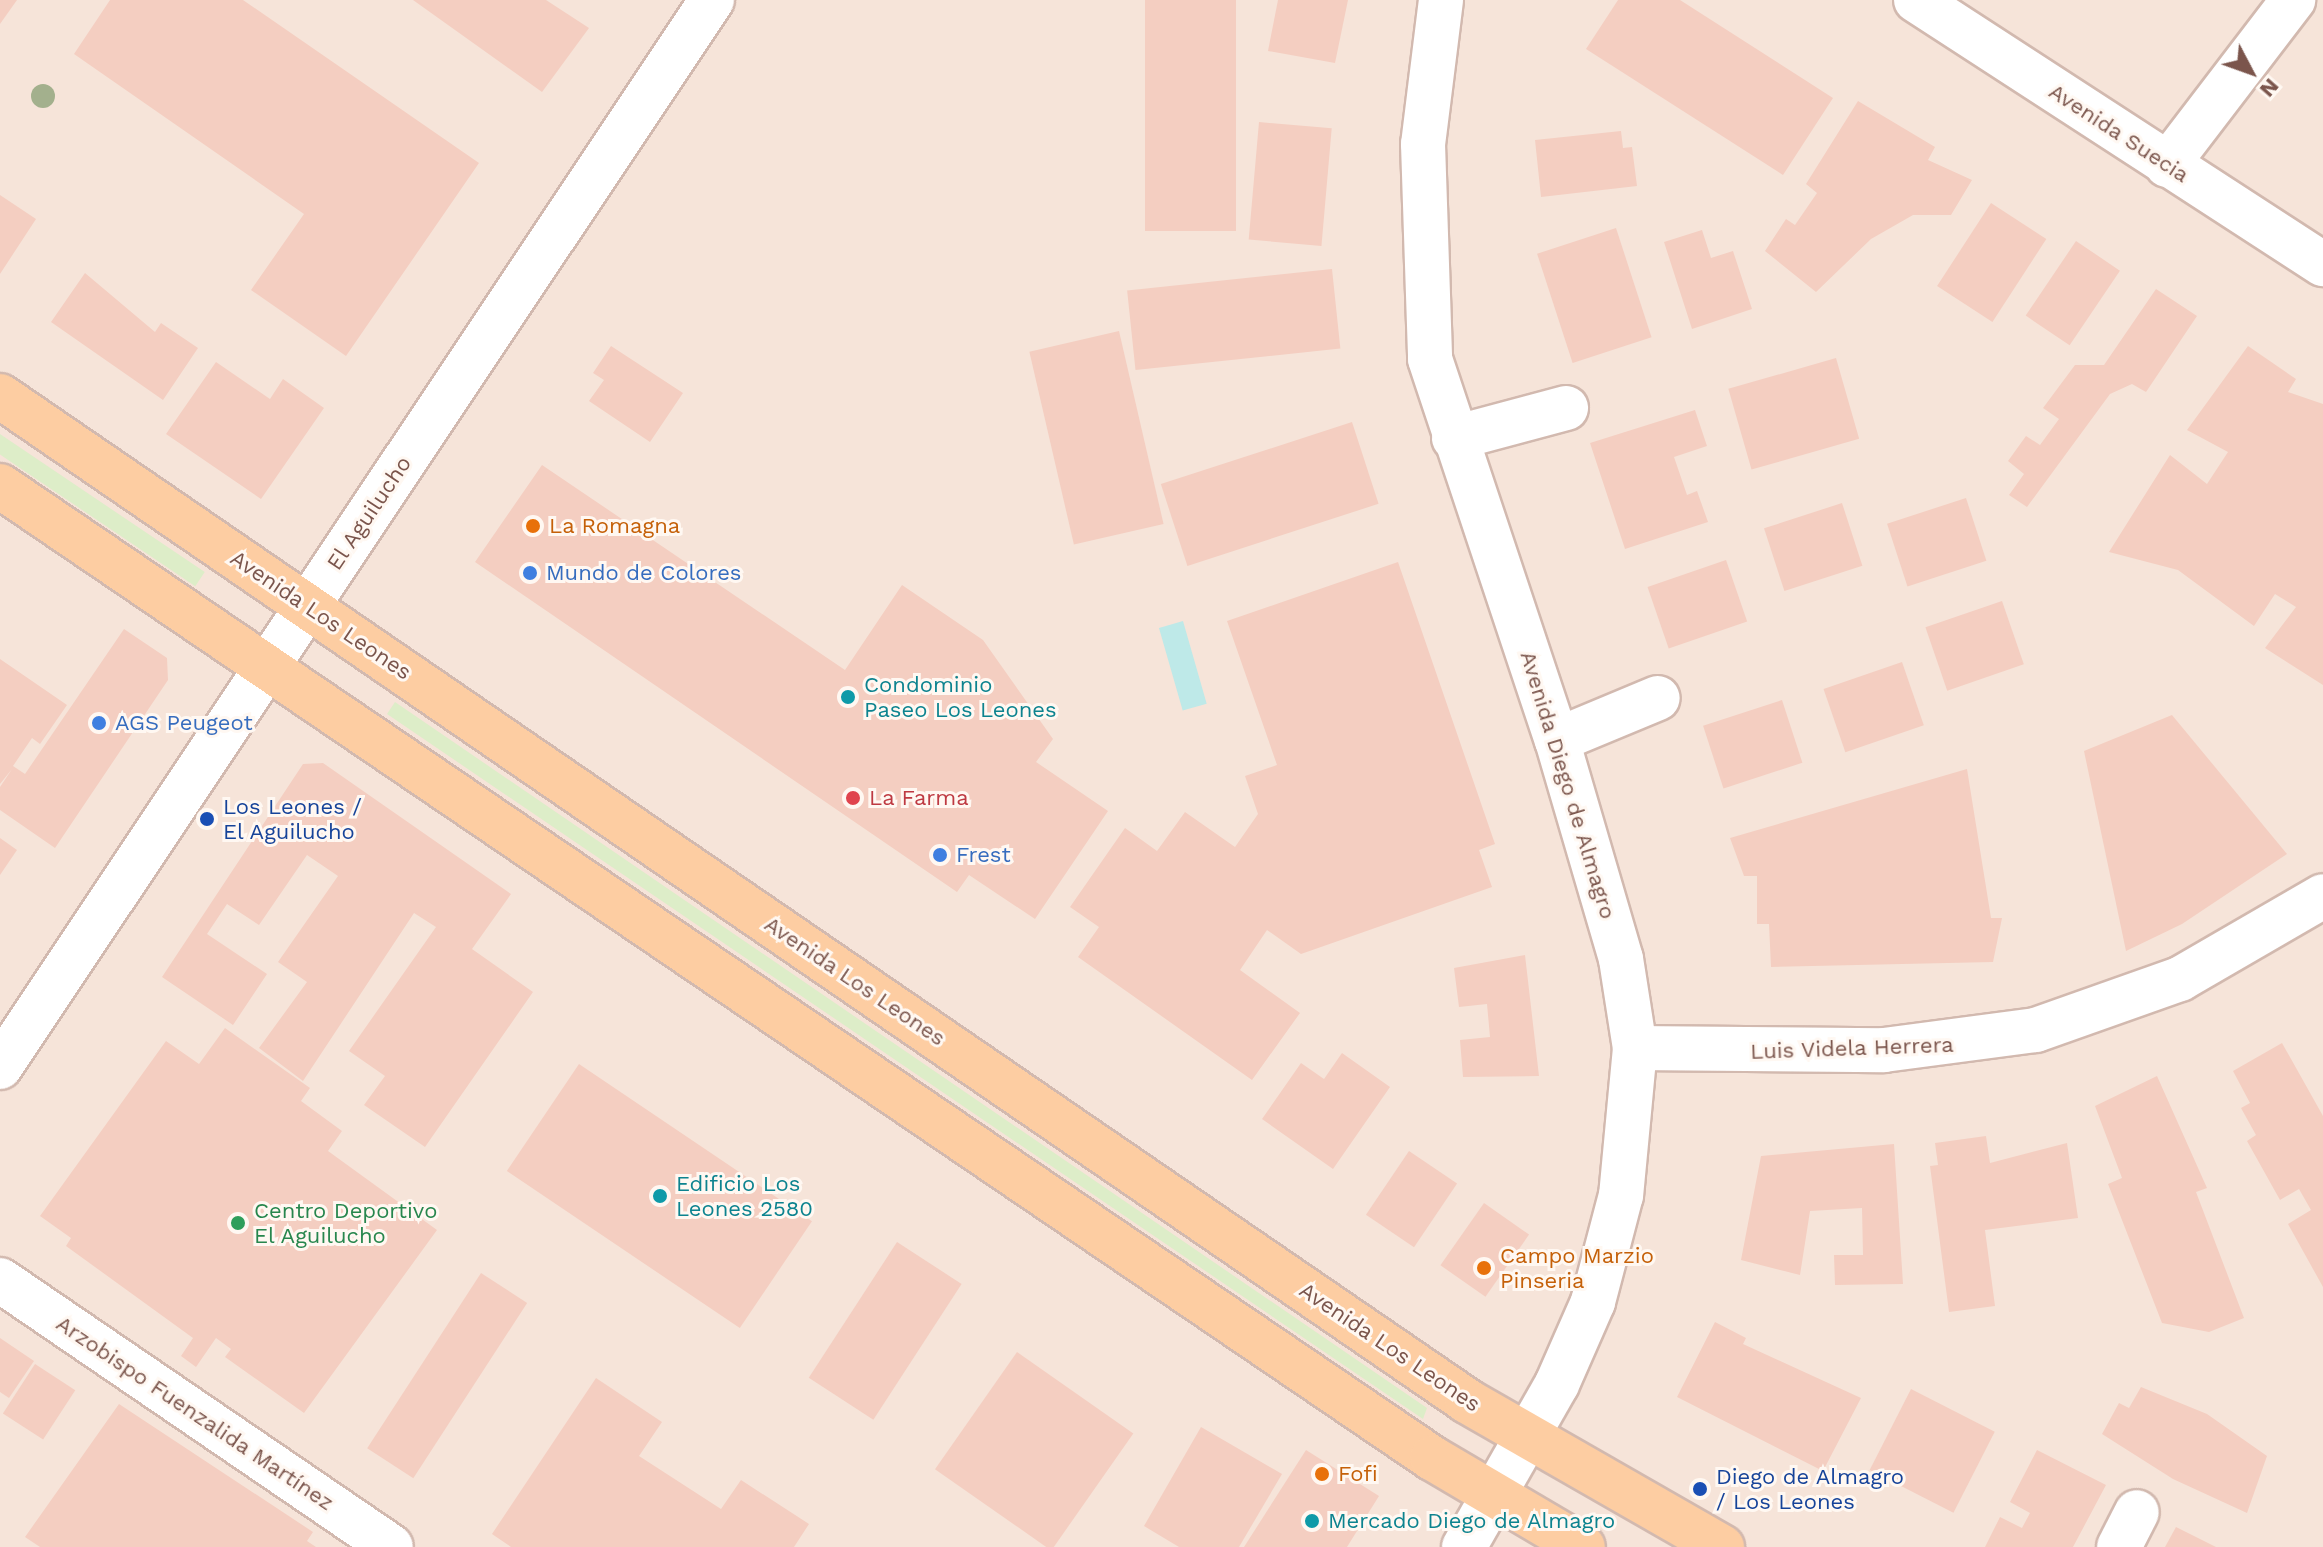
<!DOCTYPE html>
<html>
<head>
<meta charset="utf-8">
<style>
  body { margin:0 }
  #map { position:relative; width:2323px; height:1547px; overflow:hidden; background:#fdf3eb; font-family:"Work Sans",sans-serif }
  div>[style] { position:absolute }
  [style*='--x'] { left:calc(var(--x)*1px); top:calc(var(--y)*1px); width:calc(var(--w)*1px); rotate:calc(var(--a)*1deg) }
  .residential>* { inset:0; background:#f6e4d9; transform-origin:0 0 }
  .green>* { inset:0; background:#ddedc8; transform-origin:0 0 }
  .water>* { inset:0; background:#bee9e8; transform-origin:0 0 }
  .building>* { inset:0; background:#f4cec1; transform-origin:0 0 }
  .roads { filter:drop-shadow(2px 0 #d2b9af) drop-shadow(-2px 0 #d2b9af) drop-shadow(0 2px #d2b9af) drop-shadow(0 -2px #d2b9af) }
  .minor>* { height:44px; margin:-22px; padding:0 22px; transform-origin:22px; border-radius:22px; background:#fff }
  .major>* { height:44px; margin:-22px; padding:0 22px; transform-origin:22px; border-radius:22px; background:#fdcda2 }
  .trees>* { width:24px; height:24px; margin:-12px; border-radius:50%; background:#a3b08d }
  .dots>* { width:22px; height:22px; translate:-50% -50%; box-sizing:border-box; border:4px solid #fff8f2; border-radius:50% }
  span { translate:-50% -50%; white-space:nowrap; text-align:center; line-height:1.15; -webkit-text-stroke:6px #fff8f2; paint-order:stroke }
  .street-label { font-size:22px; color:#7b554c }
  .food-label { font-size:22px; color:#c56008 }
  .left { translate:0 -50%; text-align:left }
  .shop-label { font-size:22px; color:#366cbe }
  .culture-label { font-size:22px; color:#0d838f }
  .health-label { font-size:22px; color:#be3a42 }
  .transit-label { font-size:22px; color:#164399 }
  .leisure-label { font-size:22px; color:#27864d }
  .north { position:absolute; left:2211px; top:32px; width:80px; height:80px; -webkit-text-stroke:6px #fff8f2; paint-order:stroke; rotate:131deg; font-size:22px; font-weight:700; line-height:32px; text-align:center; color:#7b554c }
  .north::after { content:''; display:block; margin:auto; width:28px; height:36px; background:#7b554c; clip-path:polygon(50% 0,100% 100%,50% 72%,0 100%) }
</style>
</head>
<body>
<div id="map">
  <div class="residential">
    <div style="left:0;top:0;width:2323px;height:1547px"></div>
  </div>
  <div class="green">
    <div style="left:0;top:434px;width:247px;height:17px;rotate:34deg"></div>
    <div style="clip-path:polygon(395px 702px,1427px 1408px,1423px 1419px,387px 714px)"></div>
  </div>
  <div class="water">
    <div style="left:1183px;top:621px;width:86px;height:25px;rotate:74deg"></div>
  </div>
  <div class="building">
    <div style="clip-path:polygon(0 0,17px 0,0 24px)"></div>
    <div style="clip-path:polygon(110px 0,243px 0,479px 163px,346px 356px,251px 290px,304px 214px,74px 54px)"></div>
    <div style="clip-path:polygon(413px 0,546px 0,589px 28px,542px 92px)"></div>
    <div style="left:1145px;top:0;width:91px;height:231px"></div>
    <div style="clip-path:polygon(1278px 0,1348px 0,1335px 63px,1268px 51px)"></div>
    <div style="clip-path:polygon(1618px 0,1680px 0,1833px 98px,1783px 175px,1586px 49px)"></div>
    <div style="clip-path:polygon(1858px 101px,1935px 147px,1928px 160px,1972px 180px,1951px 215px,1913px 215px,1871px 239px,1816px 292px,1765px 251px,1786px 219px,1795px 225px,1817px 193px,1806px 184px)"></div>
    <div style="left:1259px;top:122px;width:73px;height:118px;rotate:5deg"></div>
    <div style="clip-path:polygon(1621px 131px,1623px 148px,1632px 147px,1637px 186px,1541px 197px,1535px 140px)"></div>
    <div style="clip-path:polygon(0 195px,36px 219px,0 274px)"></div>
    <div style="left:1991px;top:203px;width:66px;height:99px;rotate:33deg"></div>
    <div style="left:1616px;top:228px;width:115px;height:83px;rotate:72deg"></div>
    <div style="clip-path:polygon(1702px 230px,1711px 258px,1733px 251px,1752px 309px,1692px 329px,1664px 242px)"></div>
    <div style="left:2076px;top:241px;width:53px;height:90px;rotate:34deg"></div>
    <div style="left:1332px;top:269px;width:80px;height:206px;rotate:84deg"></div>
    <div style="clip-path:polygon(85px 273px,155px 332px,161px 323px,198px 348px,163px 400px,51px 322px)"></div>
    <div style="clip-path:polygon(2156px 289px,2197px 316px,2146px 392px,2132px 384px,2110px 394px,2027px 507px,2009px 495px,2024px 474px,2008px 461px,2026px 436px,2040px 445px,2059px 419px,2043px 408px,2075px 365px,2104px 365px)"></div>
    <div style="left:1119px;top:331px;width:198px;height:92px;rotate:77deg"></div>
    <div style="clip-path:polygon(611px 346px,683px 393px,650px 442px,589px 401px,604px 380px,593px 373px)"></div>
    <div style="clip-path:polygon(2248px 346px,2296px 379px,2288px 392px,2323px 404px,2323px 685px,2265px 648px,2296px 607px,2275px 594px,2254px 626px,2178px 570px,2109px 552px,2170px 455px,2207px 484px,2228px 452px,2187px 430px)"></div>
    <div style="left:1836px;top:358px;width:84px;height:112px;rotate:74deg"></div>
    <div style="clip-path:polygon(216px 362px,270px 399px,283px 379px,324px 408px,261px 499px,166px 434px)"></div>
    <div style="clip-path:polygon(1695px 410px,1707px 446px,1674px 457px,1687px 495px,1697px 491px,1708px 522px,1625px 549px,1590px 443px)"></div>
    <div style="left:1352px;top:422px;width:86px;height:201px;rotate:72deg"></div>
    <div style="clip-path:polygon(542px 465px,845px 670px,902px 585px,983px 640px,1053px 739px,1036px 762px,1108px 811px,1035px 919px,969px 875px,957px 892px,475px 562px)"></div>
    <div style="left:1966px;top:498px;width:66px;height:83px;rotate:72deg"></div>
    <div style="left:1842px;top:503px;width:66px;height:82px;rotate:72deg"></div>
    <div style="left:1726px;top:560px;width:65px;height:83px;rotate:71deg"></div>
    <div style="clip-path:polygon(1398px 562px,1495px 844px,1479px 850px,1492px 887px,1301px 954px,1267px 930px,1240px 970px,1300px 1013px,1252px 1080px,1078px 957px,1099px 927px,1070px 907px,1125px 828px,1157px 851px,1185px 812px,1235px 847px,1258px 814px,1245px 776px,1277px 765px,1227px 621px)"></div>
    <div style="left:2002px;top:601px;width:67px;height:81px;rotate:71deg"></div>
    <div style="clip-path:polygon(124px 629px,167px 658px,168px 680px,55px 848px,0 810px,0 787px,12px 769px,0 784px,0 659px,67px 705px,40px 744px,32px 738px,13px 766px,25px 774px)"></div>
    <div style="left:1902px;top:662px;width:67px;height:83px;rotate:71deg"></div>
    <div style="left:1782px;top:700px;width:66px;height:83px;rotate:72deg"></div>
    <div style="clip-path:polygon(2172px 715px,2287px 854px,2182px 924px,2126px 951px,2084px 751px)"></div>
    <div style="clip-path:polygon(323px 763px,511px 894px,472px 949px,533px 992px,425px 1147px,364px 1105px,385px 1076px,349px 1051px,436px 927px,414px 913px,303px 1081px,259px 1048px,307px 982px,278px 962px,338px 876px,307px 855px,259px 925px,227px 904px,207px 934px,267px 974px,233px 1025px,162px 977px,303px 764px)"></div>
    <div style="clip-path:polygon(1967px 769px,1991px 918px,2002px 918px,1993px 962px,1771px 967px,1769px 924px,1757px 924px,1757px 876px,1744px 876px,1730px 838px)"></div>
    <div style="clip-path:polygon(0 838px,17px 850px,0 875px)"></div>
    <div style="clip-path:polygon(1525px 955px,1539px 1076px,1463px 1077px,1460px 1040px,1490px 1037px,1487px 1004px,1459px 1007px,1454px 968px)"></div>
    <div style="clip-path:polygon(225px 1028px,310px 1088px,301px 1101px,342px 1131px,328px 1151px,437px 1230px,304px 1413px,225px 1357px,231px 1349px,216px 1338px,196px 1367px,181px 1356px,193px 1338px,66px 1246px,71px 1238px,40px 1216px,166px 1041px,199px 1064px)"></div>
    <div style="clip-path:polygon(2282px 1043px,2323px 1116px,2323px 1287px,2288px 1224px,2311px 1210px,2299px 1189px,2280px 1200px,2247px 1141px,2256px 1135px,2241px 1108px,2250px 1103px,2233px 1071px)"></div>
    <div style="clip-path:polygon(1342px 1053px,1390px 1087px,1333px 1169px,1262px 1119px,1301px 1063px,1324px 1079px)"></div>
    <div style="left:579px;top:1064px;width:281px;height:129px;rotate:34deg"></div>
    <div style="clip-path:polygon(2157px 1076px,2207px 1188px,2196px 1192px,2244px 1318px,2209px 1332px,2162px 1323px,2108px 1184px,2122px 1178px,2095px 1106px)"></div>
    <div style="clip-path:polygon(1986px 1136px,1990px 1163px,2067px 1143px,2078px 1218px,1985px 1230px,1995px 1306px,1949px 1312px,1930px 1166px,1938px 1165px,1935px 1143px)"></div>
    <div style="clip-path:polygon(1894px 1144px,1903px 1284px,1835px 1285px,1834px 1255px,1863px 1255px,1862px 1208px,1810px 1211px,1800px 1275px,1741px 1260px,1761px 1156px)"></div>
    <div style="left:1409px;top:1151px;width:58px;height:77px;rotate:34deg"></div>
    <div style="left:1484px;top:1203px;width:55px;height:76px;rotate:35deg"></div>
    <div style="left:897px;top:1242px;width:77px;height:162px;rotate:33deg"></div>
    <div style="left:481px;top:1273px;width:55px;height:209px;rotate:33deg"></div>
    <div style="clip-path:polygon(1715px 1322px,1746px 1338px,1743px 1344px,1861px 1398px,1823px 1471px,1677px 1397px)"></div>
    <div style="clip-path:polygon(0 1338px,34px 1361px,9px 1398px,0 1392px)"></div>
    <div style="left:1017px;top:1352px;width:142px;height:143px;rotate:35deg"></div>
    <div style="left:35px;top:1364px;width:48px;height:59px;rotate:33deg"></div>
    <div style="clip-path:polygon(596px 1378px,662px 1422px,639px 1456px,721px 1509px,741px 1480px,809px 1524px,794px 1547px,511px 1547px,492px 1534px)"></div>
    <div style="clip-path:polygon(2141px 1387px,2207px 1414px,2267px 1456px,2247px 1513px,2173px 1479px,2102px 1434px,2119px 1403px,2129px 1408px)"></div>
    <div style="left:1911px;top:1389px;width:94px;height:91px;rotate:27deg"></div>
    <div style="clip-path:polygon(119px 1404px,313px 1532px,307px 1541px,316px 1547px,40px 1547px,25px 1537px)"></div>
    <div style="clip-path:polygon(1201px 1427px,1282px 1474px,1239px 1547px,1179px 1547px,1144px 1526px)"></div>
    <div style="clip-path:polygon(1306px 1450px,1379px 1496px,1347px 1547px,1244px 1547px)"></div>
    <div style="clip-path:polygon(2037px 1450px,2106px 1485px,2073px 1547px,1985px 1547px,2000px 1517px,2022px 1528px,2030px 1513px,2010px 1502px)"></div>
    <div style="clip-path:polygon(2176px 1527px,2216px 1547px,2165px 1547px)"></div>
  </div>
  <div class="roads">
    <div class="minor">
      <div style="--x:1441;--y:0;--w:145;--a:97.1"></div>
      <div style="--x:1423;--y:144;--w:215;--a:88.1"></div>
      <div style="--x:1430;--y:359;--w:402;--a:71.6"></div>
      <div style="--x:1557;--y:740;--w:228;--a:73.7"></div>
      <div style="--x:1621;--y:959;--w:90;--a:81.1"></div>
      <div style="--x:1635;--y:1048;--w:148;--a:95.4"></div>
      <div style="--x:1621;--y:1195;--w:111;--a:104.7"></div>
      <div style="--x:1593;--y:1302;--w:90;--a:113.7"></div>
      <div style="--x:1557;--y:1384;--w:188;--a:119.7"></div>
      <div style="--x:1916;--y:0;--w:485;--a:33"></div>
      <div style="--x:2167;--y:165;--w:208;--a:-52.6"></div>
      <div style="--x:1454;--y:438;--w:116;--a:-15"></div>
      <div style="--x:1557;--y:740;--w:109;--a:-22.6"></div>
      <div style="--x:1635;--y:1048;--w:249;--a:0.5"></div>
      <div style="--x:1884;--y:1050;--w:153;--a:-7.5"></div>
      <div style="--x:2036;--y:1030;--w:153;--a:-19.5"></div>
      <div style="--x:2180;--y:979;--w:165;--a:-30.1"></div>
      <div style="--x:0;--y:1067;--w:1283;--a:-56.29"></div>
      <div style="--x:0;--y:1280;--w:473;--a:34.3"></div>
      <div style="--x:2119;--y:1547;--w:39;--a:-63"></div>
    </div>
    <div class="major">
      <div style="--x:0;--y:396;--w:1778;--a:34.41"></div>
      <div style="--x:1467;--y:1401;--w:294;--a:29.8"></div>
      <div style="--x:0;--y:486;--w:1731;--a:34.17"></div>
      <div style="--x:1432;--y:1458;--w:175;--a:30.5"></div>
    </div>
  </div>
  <div class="trees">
    <div style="left:43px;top:96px"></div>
  </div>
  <div class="dots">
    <div style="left:533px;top:526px;background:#e8710a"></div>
    <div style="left:530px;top:573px;background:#3f7fe0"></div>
    <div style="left:848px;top:697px;background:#0f9aa8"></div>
    <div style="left:99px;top:723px;background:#3f7fe0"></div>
    <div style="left:853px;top:798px;background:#e0444e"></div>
    <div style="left:207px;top:819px;background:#1a4fb4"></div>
    <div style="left:940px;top:855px;background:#3f7fe0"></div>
    <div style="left:660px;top:1196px;background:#0f9aa8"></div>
    <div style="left:238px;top:1223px;background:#2e9e5b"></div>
    <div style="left:1484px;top:1268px;background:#e8710a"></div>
    <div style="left:1322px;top:1474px;background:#e8710a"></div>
    <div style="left:1700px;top:1489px;background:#1a4fb4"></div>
    <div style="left:1312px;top:1521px;background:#0f9aa8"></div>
  </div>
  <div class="street-label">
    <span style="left:2119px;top:133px;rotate:33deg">Avenida Suecia</span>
    <span style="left:369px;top:513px;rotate:-56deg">El Aguilucho</span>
    <span style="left:321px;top:615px;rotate:34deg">Avenida Los Leones</span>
    <span style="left:1568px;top:785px;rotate:73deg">Avenida Diego de Almagro</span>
    <span style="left:855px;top:981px;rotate:34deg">Avenida Los Leones</span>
    <span style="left:1852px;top:1048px;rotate:-2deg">Luis Videla Herrera</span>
    <span style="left:1390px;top:1347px;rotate:34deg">Avenida Los Leones</span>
    <span style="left:195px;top:1413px;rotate:34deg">Arzobispo Fuenzalida Martínez</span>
  </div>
  <div class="food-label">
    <span class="left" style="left:549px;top:526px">La Romagna</span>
    <span class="left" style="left:1500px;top:1268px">Campo Marzio<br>Pinseria</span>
    <span class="left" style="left:1338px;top:1474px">Fofi</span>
  </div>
  <div class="shop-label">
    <span class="left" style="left:546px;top:573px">Mundo de Colores</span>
    <span class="left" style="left:115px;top:723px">AGS Peugeot</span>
    <span class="left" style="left:956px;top:855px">Frest</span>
  </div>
  <div class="culture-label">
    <span class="left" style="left:864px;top:697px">Condominio<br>Paseo Los Leones</span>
    <span class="left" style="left:676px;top:1196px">Edificio Los<br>Leones 2580</span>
    <span class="left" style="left:1328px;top:1521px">Mercado Diego de Almagro</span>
  </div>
  <div class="health-label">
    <span class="left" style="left:869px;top:798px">La Farma</span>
  </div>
  <div class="transit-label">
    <span class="left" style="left:223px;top:819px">Los Leones /<br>El Aguilucho</span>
    <span class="left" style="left:1716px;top:1489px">Diego de Almagro<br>/ Los Leones</span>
  </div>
  <div class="leisure-label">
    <span class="left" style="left:254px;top:1223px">Centro Deportivo<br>El Aguilucho</span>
  </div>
  <div class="north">N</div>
</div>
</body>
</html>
